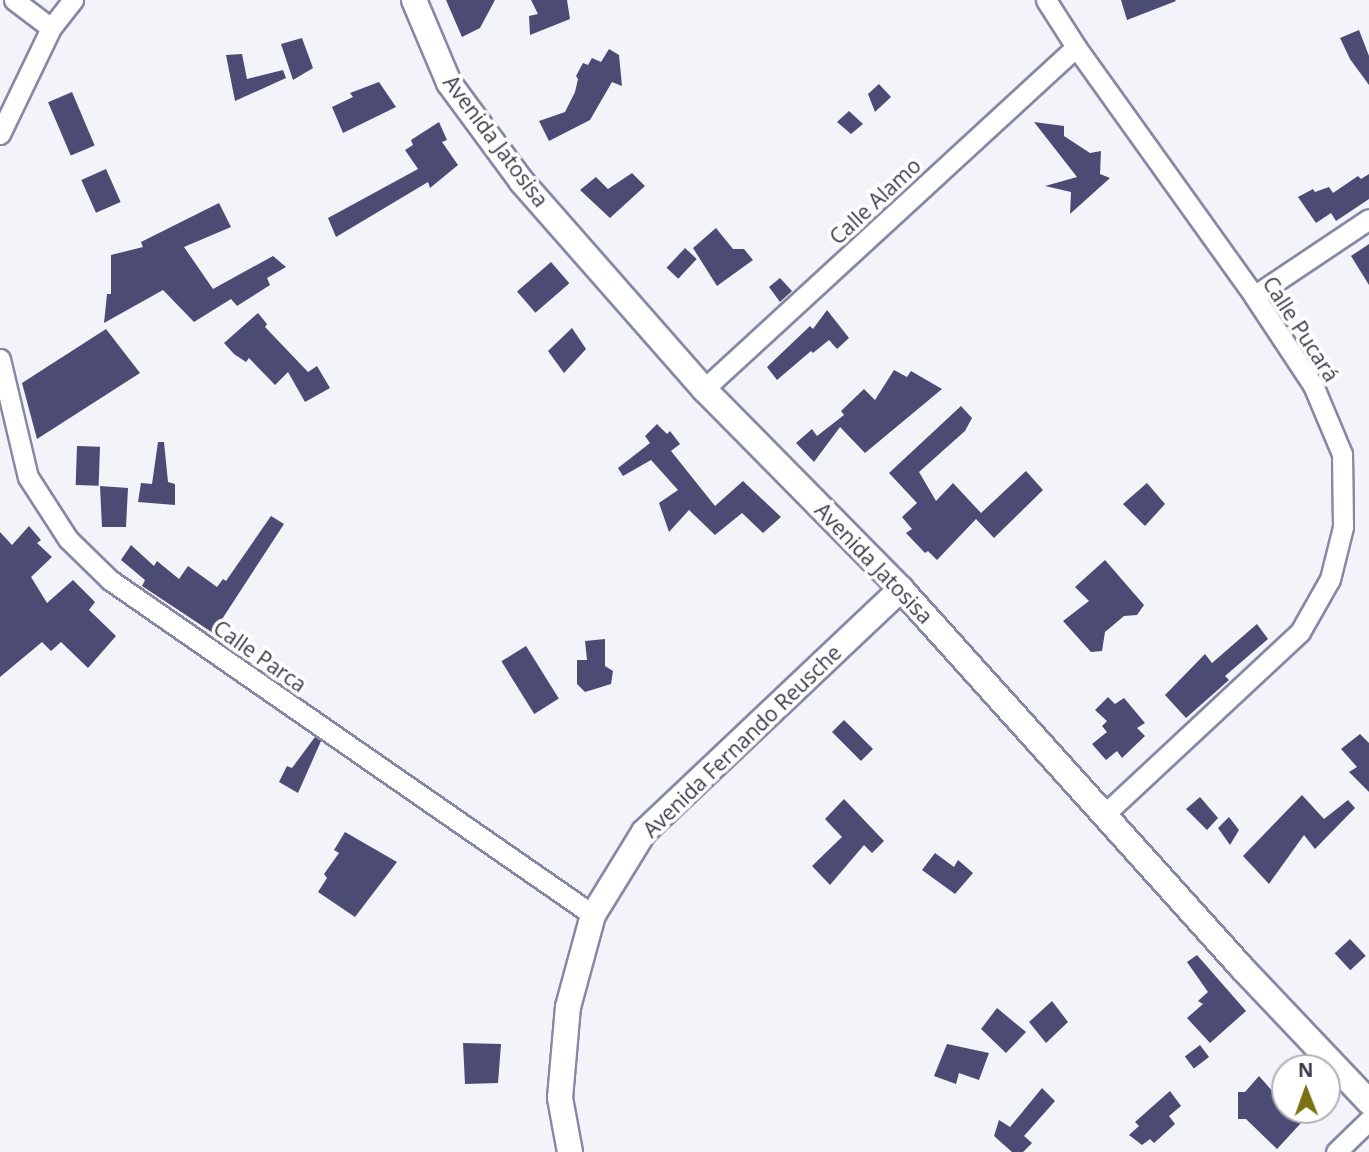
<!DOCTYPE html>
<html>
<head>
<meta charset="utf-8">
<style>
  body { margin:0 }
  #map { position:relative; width:1369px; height:1152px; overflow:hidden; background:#f3f3fa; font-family:"Open Sans",sans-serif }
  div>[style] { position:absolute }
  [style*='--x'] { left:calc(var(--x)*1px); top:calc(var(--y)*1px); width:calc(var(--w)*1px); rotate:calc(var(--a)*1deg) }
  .building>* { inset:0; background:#4b4b74; transform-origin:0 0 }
  .roads { filter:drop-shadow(2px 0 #8788a6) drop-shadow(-2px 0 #8788a6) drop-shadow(0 2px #8788a6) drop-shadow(0 -2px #8788a6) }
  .minor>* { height:19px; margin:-9.5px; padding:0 9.5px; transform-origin:9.5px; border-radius:9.5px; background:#fff }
  .tertiary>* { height:24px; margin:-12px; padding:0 12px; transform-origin:12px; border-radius:12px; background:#fff }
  span { translate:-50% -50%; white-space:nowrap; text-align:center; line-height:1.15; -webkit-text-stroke:7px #fff; paint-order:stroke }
  .street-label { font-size:21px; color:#393a47 }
  .north { position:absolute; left:1271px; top:1054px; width:70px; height:70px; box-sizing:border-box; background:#fff; border:2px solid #b0b0b5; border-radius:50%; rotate:359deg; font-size:19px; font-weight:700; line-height:28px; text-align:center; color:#393a47 }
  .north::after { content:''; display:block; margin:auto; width:24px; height:32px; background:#7a7112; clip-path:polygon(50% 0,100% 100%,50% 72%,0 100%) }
</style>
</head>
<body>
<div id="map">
  <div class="building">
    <div style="clip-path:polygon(446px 0,495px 0,480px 28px,462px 37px)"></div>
    <div style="clip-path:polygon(531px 0,567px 0,570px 19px,530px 35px,529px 16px,538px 14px)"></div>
    <div style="clip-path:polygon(1121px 0,1175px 0,1176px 1px,1127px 20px)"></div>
    <div style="clip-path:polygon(1359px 30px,1369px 56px,1369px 85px,1350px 59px,1340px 38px)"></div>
    <div style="clip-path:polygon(302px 38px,313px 68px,293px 80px,281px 44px)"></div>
    <div style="clip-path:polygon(609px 49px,619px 55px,622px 86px,612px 82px,590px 120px,549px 141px,539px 121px,565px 112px,575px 92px,578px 79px,576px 76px,583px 63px,588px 65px,592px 58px,601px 62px)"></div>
    <div style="clip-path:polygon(242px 54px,247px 79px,283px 70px,286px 78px,235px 101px,226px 55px)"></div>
    <div style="clip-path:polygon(379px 82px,396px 107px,343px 133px,332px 107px,353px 97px,350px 93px)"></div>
    <div style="clip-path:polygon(879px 84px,891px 97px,875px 112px,868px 94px)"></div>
    <div style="left:72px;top:92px;width:58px;height:26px;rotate:67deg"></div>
    <div style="clip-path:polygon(849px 111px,863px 124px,851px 134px,837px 122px)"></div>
    <div style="clip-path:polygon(439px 122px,447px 140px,442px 142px,458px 165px,430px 188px,428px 182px,336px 237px,328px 218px,418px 169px,405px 150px,413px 145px,411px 140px)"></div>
    <div style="clip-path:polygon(1034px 122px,1064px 126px,1064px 136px,1090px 153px,1101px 151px,1100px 174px,1110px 178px,1070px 214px,1071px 192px,1045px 186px,1077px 177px)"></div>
    <div style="left:106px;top:169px;width:36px;height:27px;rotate:66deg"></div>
    <div style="clip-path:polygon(632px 173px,645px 186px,610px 218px,580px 190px,596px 177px,608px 189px)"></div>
    <div style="clip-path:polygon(1369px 174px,1369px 199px,1336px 221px,1331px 213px,1316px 223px,1298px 197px,1313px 189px,1315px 192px,1329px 187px,1333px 193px,1358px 176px,1361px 179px)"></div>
    <div style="clip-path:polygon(219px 203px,231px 227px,184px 247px,213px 289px,273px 256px,286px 267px,267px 278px,270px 285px,237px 306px,231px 299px,194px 322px,163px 290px,104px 323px,107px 294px,111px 294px,111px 255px,143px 247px,141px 242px)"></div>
    <div style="clip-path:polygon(716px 228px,733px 249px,744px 249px,753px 260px,717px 286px,693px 248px)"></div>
    <div style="clip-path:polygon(1369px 244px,1369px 285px,1351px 256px)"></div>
    <div style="left:685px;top:248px;width:16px;height:27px;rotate:43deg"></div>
    <div style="left:551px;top:262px;width:28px;height:45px;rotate:49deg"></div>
    <div style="clip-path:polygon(780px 278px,792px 291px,780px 302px,769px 287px)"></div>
    <div style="clip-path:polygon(827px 310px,849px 338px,837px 349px,829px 340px,813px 353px,811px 351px,777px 380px,767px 367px,810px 326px,813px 329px)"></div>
    <div style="clip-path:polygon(258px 313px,267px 324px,265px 327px,308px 372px,317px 366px,330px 388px,305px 402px,288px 372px,275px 385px,249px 358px,246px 362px,234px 354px,224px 343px)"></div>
    <div style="clip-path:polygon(572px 328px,586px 349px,564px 373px,548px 351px)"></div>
    <div style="clip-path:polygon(106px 329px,140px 373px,37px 439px,22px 383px)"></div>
    <div style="clip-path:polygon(894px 370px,907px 377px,911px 371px,942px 389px,865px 453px,840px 427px,814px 462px,796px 443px,812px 429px,817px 436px,844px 415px,841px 411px,864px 389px,875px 400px)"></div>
    <div style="clip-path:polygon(961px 406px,972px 418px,965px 431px,919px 472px,936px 501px,953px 483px,981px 513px,1026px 471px,1043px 490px,994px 538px,976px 519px,937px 560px,928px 551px,925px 553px,906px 533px,912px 529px,902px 517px,917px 503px,889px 473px)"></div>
    <div style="clip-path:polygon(657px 424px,667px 434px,670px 431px,680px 444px,671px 451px,715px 506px,743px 481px,781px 517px,763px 533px,742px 513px,715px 535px,689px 510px,669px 532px,659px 503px,678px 490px,651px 460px,623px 476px,618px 468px,650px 443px,645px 436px)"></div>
    <div style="clip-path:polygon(158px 442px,164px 442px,168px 482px,175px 484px,175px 505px,138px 502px,141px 483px,152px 484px)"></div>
    <div style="left:77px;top:446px;width:23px;height:39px;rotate:2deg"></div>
    <div style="clip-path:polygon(1147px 483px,1165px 504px,1145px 526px,1123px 504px)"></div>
    <div style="clip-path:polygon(100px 486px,128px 488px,126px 527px,102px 527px)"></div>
    <div style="clip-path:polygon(271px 516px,284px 524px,213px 633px,142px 586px,145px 580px,121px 560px,131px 545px,154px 566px,157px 561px,179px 579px,188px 566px,217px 587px,223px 579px,226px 581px)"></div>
    <div style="clip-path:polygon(29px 526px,41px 540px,37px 543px,52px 557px,31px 577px,47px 603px,73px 580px,95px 602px,89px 610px,116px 636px,88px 668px,61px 642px,51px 651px,42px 642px,0 677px,0 532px,12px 545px)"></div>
    <div style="clip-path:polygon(1105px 560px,1144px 605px,1137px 615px,1124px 616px,1105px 632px,1102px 651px,1091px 652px,1063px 621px,1089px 601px,1075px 587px)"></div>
    <div style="clip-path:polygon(1257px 624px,1268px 639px,1225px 676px,1229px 680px,1186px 718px,1165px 695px,1205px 654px,1212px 663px)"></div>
    <div style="clip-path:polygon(605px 639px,605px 666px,613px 671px,611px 684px,585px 692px,577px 684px,577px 660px,587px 660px,585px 641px)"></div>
    <div style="left:526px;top:646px;width:62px;height:29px;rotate:58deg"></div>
    <div style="clip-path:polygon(1108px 697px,1115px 704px,1124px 698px,1145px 723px,1137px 728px,1145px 736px,1122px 758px,1117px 751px,1106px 760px,1092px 744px,1107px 732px,1102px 726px,1107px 721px,1095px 710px)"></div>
    <div style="left:844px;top:720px;width:41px;height:17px;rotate:45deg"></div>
    <div style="clip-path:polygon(1360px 734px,1369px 743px,1369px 792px,1349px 772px,1357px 767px,1341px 749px)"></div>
    <div style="clip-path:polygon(315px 737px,321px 741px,298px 793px,279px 782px,287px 766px,292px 768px)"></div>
    <div style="clip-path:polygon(1302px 795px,1324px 819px,1348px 800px,1355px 808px,1315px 849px,1304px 835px,1269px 884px,1243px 856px)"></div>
    <div style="clip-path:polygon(1200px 797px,1218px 818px,1207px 830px,1186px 809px)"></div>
    <div style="clip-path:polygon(844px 799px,884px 841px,872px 853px,864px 845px,830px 885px,812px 866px,842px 837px,825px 819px)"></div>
    <div style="clip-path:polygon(1229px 817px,1239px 830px,1230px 845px,1218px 828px)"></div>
    <div style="clip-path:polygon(345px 832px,397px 862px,355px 917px,318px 892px,327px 878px,324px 874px,339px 853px,334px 850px)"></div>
    <div style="clip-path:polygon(935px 853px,954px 867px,958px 860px,973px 873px,955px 894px,922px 870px)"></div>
    <div style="left:1350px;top:939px;width:23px;height:21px;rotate:47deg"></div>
    <div style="clip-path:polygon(1197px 955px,1246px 1011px,1210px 1043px,1187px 1018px,1203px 1004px,1198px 1001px,1208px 992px,1187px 962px)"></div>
    <div style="clip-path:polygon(1052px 1001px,1068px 1022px,1046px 1043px,1029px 1022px)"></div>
    <div style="clip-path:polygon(997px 1008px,1026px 1032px,1006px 1053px,981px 1029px)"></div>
    <div style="clip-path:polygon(463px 1043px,501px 1044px,498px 1083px,465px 1084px)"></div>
    <div style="clip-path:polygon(947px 1044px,989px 1053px,979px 1080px,959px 1073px,956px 1084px,934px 1076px)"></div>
    <div style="left:1200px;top:1045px;width:15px;height:19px;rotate:53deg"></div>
    <div style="clip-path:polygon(1259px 1076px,1273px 1092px,1285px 1081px,1285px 1110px,1313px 1110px,1277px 1149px,1246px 1119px,1238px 1119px,1238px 1092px,1245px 1092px)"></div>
    <div style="clip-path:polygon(1042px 1088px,1055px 1101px,1024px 1136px,1032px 1143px,1023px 1152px,1012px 1152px,994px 1136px,999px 1120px,1010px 1127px)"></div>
    <div style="clip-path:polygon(1170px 1091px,1181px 1106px,1169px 1116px,1175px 1124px,1154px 1143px,1150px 1139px,1142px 1145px,1129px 1135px,1139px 1126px,1135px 1122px)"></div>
  </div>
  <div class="roads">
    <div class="minor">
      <div style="--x:14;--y:0;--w:46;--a:37.1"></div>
      <div style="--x:1046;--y:0;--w:56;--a:57.4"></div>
      <div style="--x:1076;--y:47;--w:306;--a:54.4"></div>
      <div style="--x:1254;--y:296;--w:107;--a:56.5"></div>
      <div style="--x:1313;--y:385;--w:75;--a:67.2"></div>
      <div style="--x:1342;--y:454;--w:73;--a:89.2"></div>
      <div style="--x:1343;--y:527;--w:54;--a:104"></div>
      <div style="--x:1330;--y:579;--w:61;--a:119.5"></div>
      <div style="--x:1300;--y:632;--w:267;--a:137"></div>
      <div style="--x:0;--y:134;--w:118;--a:-64.3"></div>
      <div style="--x:51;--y:28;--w:36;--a:-52"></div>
      <div style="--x:1254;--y:296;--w:138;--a:-33.8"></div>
      <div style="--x:0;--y:359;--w:121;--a:76.7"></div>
      <div style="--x:28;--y:477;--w:74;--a:57.2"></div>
      <div style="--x:68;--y:539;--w:59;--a:44.3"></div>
      <div style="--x:110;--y:580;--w:588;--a:34.74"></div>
      <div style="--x:704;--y:389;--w:505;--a:-42.59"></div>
      <div style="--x:1336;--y:1152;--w:46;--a:-44.1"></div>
    </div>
    <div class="tertiary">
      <div style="--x:414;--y:0;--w:90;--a:67.1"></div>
      <div style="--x:449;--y:83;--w:123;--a:53.6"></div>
      <div style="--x:522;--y:182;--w:276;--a:48.7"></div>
      <div style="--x:704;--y:389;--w:281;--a:45.4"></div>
      <div style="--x:901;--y:589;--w:510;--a:48.02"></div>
      <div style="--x:1242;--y:968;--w:185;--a:46.5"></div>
      <div style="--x:570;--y:1152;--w:55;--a:-100.5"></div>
      <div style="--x:560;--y:1098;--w:91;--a:-85"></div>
      <div style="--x:568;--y:1007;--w:95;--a:-74.8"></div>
      <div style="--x:593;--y:915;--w:97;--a:-58.4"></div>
      <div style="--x:644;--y:832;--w:354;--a:-43.4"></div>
    </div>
  </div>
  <div class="street-label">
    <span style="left:496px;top:141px;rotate:53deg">Avenida Jatosisa</span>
    <span style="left:875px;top:201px;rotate:-43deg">Calle Alamo</span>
    <span style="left:1301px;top:329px;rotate:57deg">Calle Pucará</span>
    <span style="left:874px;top:563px;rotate:46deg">Avenida Jatosisa</span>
    <span style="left:260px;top:656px;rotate:35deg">Calle Parca</span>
    <span style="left:742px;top:741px;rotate:-44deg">Avenida Fernando Reusche</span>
  </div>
  <div class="north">N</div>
</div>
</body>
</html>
